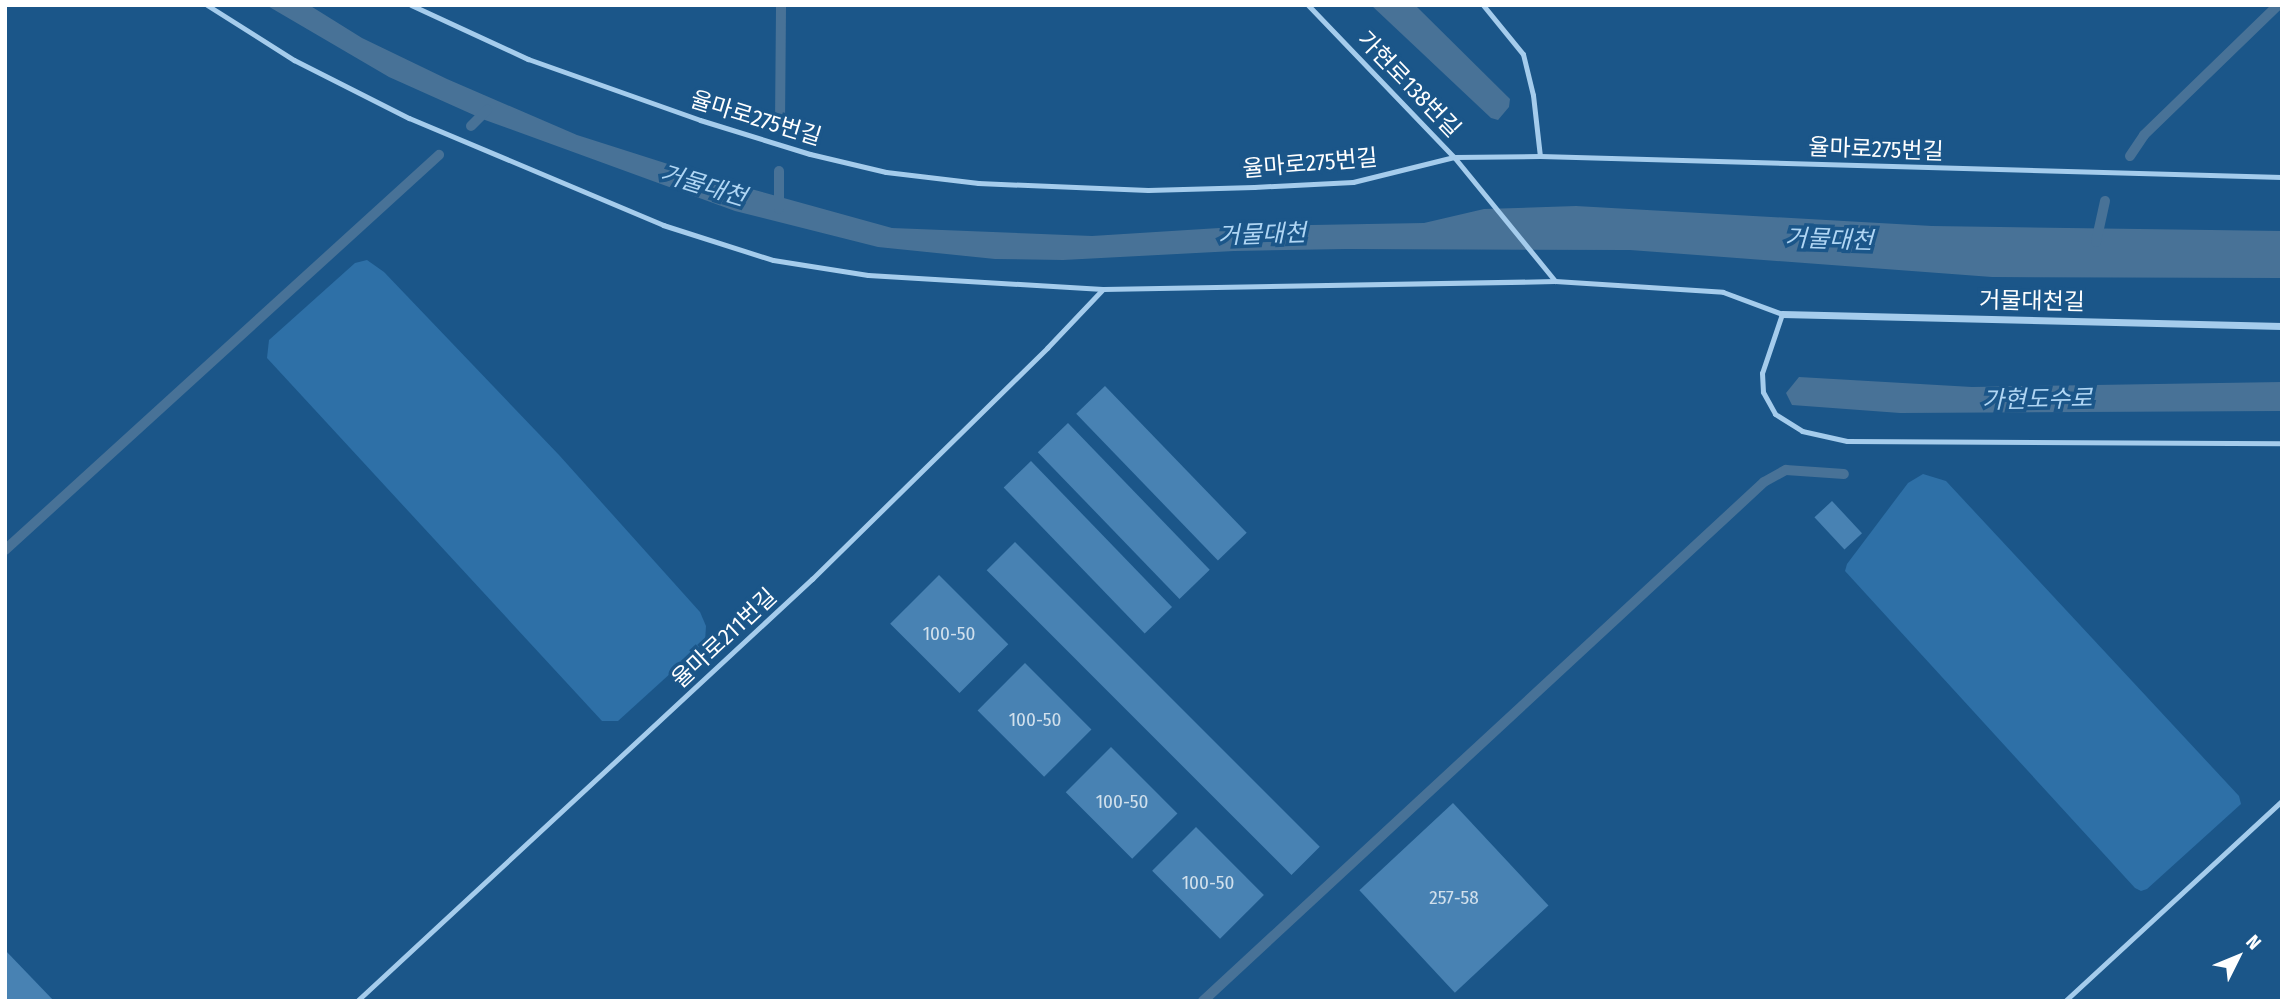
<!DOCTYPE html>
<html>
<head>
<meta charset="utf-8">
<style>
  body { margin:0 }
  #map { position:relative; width:2287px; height:1006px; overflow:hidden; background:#1b5689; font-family:"Fira Sans Condensed","Noto Sans KR",sans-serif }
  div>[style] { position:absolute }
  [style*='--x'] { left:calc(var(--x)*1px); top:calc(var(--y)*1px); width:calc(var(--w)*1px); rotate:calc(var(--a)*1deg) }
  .green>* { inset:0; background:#2e70a7 }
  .water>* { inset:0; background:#487297 }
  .stream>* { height:10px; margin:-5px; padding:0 5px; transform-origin:5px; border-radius:5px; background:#487297 }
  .building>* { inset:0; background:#4882b3; transform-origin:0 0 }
  .service>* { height:5px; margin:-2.5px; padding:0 2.5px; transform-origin:2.5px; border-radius:2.5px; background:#a5ccec }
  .minor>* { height:7px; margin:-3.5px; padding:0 3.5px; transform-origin:3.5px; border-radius:3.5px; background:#a5ccec }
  span { translate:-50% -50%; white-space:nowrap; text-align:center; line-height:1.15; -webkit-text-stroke:7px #1b5689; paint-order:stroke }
  .number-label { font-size:19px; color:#d1e0ec }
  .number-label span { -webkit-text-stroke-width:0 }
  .street-label { font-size:23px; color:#fff }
  .water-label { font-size:24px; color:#b0d6f4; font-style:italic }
  .frame { position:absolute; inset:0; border:7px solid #fff; pointer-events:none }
  .north { position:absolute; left:2203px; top:922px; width:70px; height:70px; -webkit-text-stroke:5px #1b5689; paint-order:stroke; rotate:47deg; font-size:19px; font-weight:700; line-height:28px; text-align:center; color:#fff }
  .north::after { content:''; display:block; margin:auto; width:24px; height:32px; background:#fff; clip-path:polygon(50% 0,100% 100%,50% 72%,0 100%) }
</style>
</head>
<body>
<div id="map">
  <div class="green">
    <div style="clip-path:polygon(367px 260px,384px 272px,559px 455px,700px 612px,706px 626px,705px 642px,618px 721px,602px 721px,267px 358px,269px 340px,355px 263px)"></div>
    <div style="clip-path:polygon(1923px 474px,1946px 481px,2239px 796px,2241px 804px,2147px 889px,2141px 891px,2135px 888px,1845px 571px,1847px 564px,1908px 483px)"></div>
  </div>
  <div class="water">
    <div style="clip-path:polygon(266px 5px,309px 5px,362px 38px,447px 79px,577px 135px,715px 179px,892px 228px,1092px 236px,1251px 226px,1424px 223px,1484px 209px,1576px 206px,1932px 226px,2282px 231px,2282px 278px,1992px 277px,1630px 250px,1346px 249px,1234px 251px,1063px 260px,995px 259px,878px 247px,735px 211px,485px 120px,389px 77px)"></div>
    <div style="clip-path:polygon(1371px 5px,1415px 5px,1510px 99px,1509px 107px,1498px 120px,1491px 118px)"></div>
    <div style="clip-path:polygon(1799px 377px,1972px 387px,2282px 382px,2282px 411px,1900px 413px,1792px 405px,1786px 393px)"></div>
  </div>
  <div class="stream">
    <div style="--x:780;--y:123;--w:118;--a:-89.5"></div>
    <div style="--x:471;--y:126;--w:23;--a:-45"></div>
    <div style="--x:2130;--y:156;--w:25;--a:-56"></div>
    <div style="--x:2144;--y:135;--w:187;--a:-44.1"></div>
    <div style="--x:779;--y:171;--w:38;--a:90"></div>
    <div style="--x:2096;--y:242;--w:42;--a:-77.6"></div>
    <div style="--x:5;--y:550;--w:587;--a:-42.31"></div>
    <div style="--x:1203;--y:1001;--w:764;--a:-42.77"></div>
    <div style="--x:1764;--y:482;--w:25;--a:-29"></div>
    <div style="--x:1786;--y:470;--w:58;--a:3.9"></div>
  </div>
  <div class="building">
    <div style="left:1105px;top:386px;width:204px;height:40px;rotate:46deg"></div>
    <div style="left:1068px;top:423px;width:204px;height:42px;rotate:46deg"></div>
    <div style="left:1031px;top:461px;width:203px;height:38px;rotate:46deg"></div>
    <div style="left:1832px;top:501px;width:44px;height:24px;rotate:47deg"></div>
    <div style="left:1015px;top:542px;width:431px;height:40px;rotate:45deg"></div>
    <div style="left:939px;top:575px;width:98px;height:69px;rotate:45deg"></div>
    <div style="left:1025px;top:663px;width:94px;height:67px;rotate:45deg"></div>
    <div style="left:1111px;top:747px;width:94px;height:64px;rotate:45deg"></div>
    <div style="left:1453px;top:803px;width:140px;height:128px;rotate:47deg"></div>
    <div style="left:1196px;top:827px;width:96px;height:62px;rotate:45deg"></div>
    <div style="clip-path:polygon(5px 950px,54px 1001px,5px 1001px)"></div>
  </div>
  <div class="service">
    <div style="--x:207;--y:5;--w:103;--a:32.3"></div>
    <div style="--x:294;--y:60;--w:129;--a:26.8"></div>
    <div style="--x:409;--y:118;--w:276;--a:22.8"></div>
    <div style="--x:663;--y:225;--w:115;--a:17.7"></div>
    <div style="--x:773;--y:260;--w:96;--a:9"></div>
    <div style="--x:868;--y:275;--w:235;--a:3.4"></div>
    <div style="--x:1103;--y:289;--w:452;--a:-1"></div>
    <div style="--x:1555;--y:281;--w:168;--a:3.7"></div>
    <div style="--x:1723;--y:292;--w:63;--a:20.4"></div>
    <div style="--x:1782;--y:314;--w:62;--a:108.7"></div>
    <div style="--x:1762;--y:373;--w:19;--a:87"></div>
    <div style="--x:1763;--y:392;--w:25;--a:61"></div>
    <div style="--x:1775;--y:414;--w:32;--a:32"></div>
    <div style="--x:1802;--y:431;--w:46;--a:12.5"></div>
    <div style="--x:1847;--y:441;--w:435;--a:0.3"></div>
    <div style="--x:411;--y:5;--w:129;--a:24.8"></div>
    <div style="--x:528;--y:59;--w:182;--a:19.5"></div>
    <div style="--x:700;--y:120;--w:115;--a:17.2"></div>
    <div style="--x:810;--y:154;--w:78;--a:13.3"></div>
    <div style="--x:886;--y:172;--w:93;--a:6.8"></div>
    <div style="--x:978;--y:183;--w:170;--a:2.4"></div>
    <div style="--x:1148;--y:190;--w:106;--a:-1.6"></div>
    <div style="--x:1254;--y:187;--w:99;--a:-2.9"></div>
    <div style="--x:1353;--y:182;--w:104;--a:-13.9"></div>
    <div style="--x:1454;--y:157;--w:86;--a:-0.7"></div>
    <div style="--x:1540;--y:156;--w:742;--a:1.62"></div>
    <div style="--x:1308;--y:5;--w:211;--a:46.2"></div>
    <div style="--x:1454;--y:157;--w:160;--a:50.8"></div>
    <div style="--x:1483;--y:5;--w:63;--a:50.8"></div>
    <div style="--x:1523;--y:54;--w:42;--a:76.3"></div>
    <div style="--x:1533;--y:95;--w:61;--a:83.5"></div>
    <div style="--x:357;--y:1001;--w:621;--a:-42.85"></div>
    <div style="--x:812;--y:579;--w:330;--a:-44.5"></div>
    <div style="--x:1047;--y:348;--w:81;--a:-46.5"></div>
    <div style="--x:2065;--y:1001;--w:295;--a:-42.7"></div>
  </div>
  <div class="minor">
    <div style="--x:1782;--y:314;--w:500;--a:1.37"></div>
  </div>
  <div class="number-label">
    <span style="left:949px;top:634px">100-50</span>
    <span style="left:1035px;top:720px">100-50</span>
    <span style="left:1122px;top:802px">100-50</span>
    <span style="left:1208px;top:883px">100-50</span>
    <span style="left:1454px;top:898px">257-58</span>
  </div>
  <div class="street-label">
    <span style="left:1409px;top:84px;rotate:46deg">가현로138번길</span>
    <span style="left:756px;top:118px;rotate:17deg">율마로275번길</span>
    <span style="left:1876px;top:149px;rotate:2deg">율마로275번길</span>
    <span style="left:1310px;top:163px;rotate:-5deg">율마로275번길</span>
    <span style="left:2032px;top:301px;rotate:1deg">거물대천길</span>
    <span style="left:724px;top:638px;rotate:-43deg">율마로211번길</span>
  </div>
  <div class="water-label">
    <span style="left:703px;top:186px;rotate:17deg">거물대천</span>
    <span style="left:1262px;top:235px;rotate:-2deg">거물대천</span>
    <span style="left:1829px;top:240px;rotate:2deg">거물대천</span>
    <span style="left:2037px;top:400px;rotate:-1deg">가현도수로</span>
  </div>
  <div class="frame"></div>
  <div class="north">N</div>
</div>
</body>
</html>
